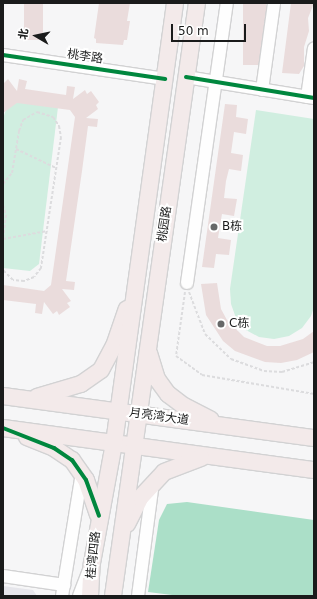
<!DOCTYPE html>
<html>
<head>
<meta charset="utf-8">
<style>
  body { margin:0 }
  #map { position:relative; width:317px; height:599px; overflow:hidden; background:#f6f6f7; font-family:"DejaVu Sans","Noto Sans SC",sans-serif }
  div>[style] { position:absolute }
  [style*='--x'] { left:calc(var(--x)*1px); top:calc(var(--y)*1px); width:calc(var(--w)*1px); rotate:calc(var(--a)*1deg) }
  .built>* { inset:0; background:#e6e6eb }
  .green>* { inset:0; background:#d0eee0 }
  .forest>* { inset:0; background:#abdfc8 }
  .building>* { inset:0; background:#eadcdc; transform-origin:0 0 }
  .path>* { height:2px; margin-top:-1px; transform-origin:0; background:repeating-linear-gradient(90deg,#dcdcde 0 3px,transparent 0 5px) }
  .roads { filter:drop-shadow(1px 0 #d2d2d3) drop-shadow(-1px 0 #d2d2d3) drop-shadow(0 1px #d2d2d3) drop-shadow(0 -1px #d2d2d3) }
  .minor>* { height:12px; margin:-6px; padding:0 6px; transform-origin:6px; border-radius:6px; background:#fefefe }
  .major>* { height:16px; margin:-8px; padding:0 8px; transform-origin:8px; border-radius:8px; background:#f3eaea }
  .cycleway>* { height:4px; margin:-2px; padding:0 2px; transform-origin:2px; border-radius:2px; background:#00873e }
  .dots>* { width:11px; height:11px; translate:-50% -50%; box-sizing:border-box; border:2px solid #fff; border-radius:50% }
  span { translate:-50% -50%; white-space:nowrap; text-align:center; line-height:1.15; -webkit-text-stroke:4px #fff; paint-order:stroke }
  .street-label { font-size:12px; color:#1a1b1b }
  .poi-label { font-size:12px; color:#1a1b1b }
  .left { translate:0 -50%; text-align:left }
  .frame { position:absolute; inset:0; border:4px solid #1a1b1b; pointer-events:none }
  .north { position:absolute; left:16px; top:16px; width:40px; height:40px; -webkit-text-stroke:3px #fff; paint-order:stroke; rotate:279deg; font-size:11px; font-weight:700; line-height:16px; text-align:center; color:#1a1b1b }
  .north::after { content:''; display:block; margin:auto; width:14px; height:18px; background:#1a1b1b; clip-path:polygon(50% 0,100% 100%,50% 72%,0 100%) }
  .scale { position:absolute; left:171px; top:24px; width:75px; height:18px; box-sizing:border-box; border:2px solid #1a1b1b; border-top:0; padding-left:5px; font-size:12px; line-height:14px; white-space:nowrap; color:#1a1b1b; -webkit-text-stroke:3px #fff; paint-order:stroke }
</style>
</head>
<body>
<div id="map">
  <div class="built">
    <div style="clip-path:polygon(3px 586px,33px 590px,37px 596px,3px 596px)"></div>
  </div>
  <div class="green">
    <div style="clip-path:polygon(10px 96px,58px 107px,39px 264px,30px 271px,3px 268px,3px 119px)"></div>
    <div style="clip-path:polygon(256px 110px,314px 119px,314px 307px,311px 316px,302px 328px,289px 336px,274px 339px,259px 337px,246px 330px,236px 318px,231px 304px,230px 289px)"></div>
  </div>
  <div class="forest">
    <div style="clip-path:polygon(187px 502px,314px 520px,314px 596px,180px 596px,148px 592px,159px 520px,167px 504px)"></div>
  </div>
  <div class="building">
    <div style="left:24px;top:3px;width:19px;height:37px"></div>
    <div style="clip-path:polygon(99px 3px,130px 3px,127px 21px,130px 21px,127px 40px,124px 40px,123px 45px,96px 43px,96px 39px,94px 38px)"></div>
    <div style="left:243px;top:3px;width:23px;height:62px"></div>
    <div style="clip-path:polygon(291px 3px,314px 3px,308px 18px,309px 31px,304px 47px,304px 66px,299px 74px,282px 73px)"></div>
    <div style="clip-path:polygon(8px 79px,17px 91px,19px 79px,27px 81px,25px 89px,66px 95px,67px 86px,75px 87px,73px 99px,85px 90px,87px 94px,91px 91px,99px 102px,96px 105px,98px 109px,86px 118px,98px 119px,97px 127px,88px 126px,82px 171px,66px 281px,75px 282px,74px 290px,62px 289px,71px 301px,67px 303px,70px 307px,59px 315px,57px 311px,53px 314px,44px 302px,42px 314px,35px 313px,36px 304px,3px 300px,3px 285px,44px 291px,51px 285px,75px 117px,70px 110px,17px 103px,3px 113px,3px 84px)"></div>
    <div style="clip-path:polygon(225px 104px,237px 105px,236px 117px,248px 119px,246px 134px,234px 132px,231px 153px,243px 155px,241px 171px,229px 169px,226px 181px,224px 198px,237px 199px,234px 216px,222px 214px,218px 238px,231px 240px,229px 255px,216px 254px,214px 268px,202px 267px)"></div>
    <div style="clip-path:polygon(217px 283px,221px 309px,227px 320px,244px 337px,267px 346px,280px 346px,303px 339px,314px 331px,314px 352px,297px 360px,281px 363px,265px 362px,235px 351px,223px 341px,206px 315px,201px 284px)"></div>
  </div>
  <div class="path">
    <div style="--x:16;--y:149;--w:44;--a:25.4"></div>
    <div style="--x:3;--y:184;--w:14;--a:-51"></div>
    <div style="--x:12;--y:173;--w:43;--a:-80.5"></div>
    <div style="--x:19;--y:131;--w:12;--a:-70"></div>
    <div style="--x:23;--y:120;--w:16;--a:-30"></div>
    <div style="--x:37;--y:112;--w:17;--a:17"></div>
    <div style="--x:53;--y:117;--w:11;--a:56"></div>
    <div style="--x:59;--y:126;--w:11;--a:80"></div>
    <div style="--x:61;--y:137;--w:133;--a:98.7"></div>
    <div style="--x:41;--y:268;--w:11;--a:128"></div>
    <div style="--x:34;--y:277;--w:11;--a:158"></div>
    <div style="--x:24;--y:281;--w:11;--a:-175"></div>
    <div style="--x:13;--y:280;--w:14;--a:-135"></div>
    <div style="--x:3;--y:205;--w:10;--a:73"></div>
    <div style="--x:6;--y:215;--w:26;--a:97"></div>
    <div style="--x:3;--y:239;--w:45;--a:-10.3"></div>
    <div style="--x:185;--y:292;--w:65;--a:98"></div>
    <div style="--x:176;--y:356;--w:32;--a:36"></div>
    <div style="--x:202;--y:375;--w:114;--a:9.6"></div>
    <div style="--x:189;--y:292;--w:45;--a:69.1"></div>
    <div style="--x:205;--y:334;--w:36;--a:44"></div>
    <div style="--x:231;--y:359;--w:35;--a:20"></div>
    <div style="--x:264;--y:371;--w:18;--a:3"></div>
    <div style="--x:282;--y:372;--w:34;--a:-17"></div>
  </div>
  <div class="roads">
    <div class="minor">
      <div style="--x:3;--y:55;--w:164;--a:8.4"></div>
      <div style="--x:186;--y:77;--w:130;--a:9.3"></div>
      <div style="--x:262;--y:90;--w:88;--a:-82.1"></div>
      <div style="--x:307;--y:97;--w:49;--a:-81.9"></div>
      <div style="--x:187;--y:283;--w:283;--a:-81.9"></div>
      <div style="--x:3;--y:576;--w:62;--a:8.4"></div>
      <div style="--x:62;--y:596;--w:125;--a:-80.8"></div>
      <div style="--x:79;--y:596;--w:26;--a:-69"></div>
      <div style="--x:138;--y:596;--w:115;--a:-82.5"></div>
    </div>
    <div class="major">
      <div style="--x:149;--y:353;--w:27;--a:73"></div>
      <div style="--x:157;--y:379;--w:19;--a:54"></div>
      <div style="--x:168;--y:394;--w:20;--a:37"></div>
      <div style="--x:184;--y:406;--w:30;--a:27"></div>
      <div style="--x:3;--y:396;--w:314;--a:7.7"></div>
      <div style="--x:37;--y:397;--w:46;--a:-16.5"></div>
      <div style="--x:81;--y:384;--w:24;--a:-35"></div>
      <div style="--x:101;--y:370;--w:27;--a:-62"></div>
      <div style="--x:114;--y:346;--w:39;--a:-71"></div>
      <div style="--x:3;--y:428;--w:314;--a:7.7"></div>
      <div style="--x:27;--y:437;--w:29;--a:22"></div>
      <div style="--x:54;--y:448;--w:22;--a:34"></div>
      <div style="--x:72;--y:460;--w:24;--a:55"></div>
      <div style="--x:86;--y:480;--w:37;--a:71"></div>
      <div style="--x:127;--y:524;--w:29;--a:-63"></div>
      <div style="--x:140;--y:498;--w:35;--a:-47"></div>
      <div style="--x:164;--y:472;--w:40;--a:-21"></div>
      <div style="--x:90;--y:596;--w:33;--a:-87"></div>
      <div style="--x:92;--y:563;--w:122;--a:-79.6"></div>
      <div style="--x:114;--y:443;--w:444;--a:-82.1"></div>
      <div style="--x:113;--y:596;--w:599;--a:-81.94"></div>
    </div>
  </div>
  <div class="cycleway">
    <div style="--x:3;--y:55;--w:164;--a:8.4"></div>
    <div style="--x:186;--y:77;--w:130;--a:9.3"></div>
    <div style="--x:3;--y:428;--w:55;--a:21.4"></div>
    <div style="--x:54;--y:448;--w:22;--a:34"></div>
    <div style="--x:72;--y:460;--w:24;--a:55"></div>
    <div style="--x:86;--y:480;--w:38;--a:70"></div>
  </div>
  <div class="dots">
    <div style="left:214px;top:227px;background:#676868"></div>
    <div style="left:221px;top:324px;background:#676868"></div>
  </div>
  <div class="street-label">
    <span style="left:85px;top:57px;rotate:8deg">桃李路</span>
    <span style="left:165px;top:224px;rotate:-82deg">桃园路</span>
    <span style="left:159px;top:417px;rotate:8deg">月亮湾大道</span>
    <span style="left:94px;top:555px;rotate:-84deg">桂湾四路</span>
  </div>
  <div class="poi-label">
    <span class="left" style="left:222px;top:227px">B栋</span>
    <span class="left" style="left:229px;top:324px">C栋</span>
  </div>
  <div class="frame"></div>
  <div class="north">北</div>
  <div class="scale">50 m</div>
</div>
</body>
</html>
